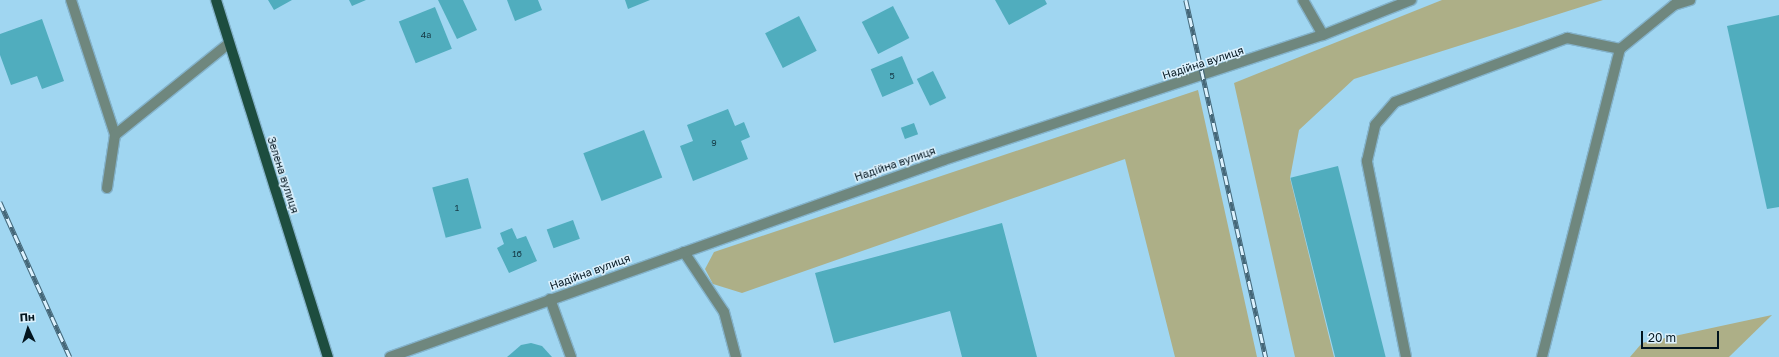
<!DOCTYPE html>
<html>
<head>
<meta charset="utf-8">
<style>
  body { margin:0 }
  #map { position:relative; width:1779px; height:357px; overflow:hidden; background:#a0d6f1; font-family:"Golos Text",sans-serif }
  div>[style] { position:absolute }
  [style*='--x'] { left:calc(var(--x)*1px); top:calc(var(--y)*1px); width:calc(var(--w)*1px); rotate:calc(var(--a)*1deg) }
  .green>* { inset:0; background:#adaf87 }
  .building>* { inset:0; background:#50adbe; transform-origin:0 0 }
  .roads { filter:drop-shadow(1px 0 #84b3cb) drop-shadow(-1px 0 #84b3cb) drop-shadow(0 1px #84b3cb) drop-shadow(0 -1px #84b3cb) }
  .lane>* { height:10px; margin:-5px; padding:0 5px; transform-origin:5px; border-radius:5px; background:#6f877e }
  .street>* { height:10px; margin:-5px; padding:0 5px; transform-origin:5px; border-radius:5px; background:#6f877e }
  .primary>* { height:10px; margin:-5px; padding:0 5px; transform-origin:5px; border-radius:5px; background:#1d4d3f }
  .rail>* { height:4.5px; margin-top:-2.25px; transform-origin:0; background:repeating-linear-gradient(90deg,#dcf1fd 0 9px,#456778 0 18px); box-sizing:border-box; border-block:1px solid #456778 }
  span { translate:-50% -50%; white-space:nowrap; text-align:center; line-height:1.15; -webkit-text-stroke:3px #dcf1fd; paint-order:stroke }
  .number-label { font-size:9px; color:#163b47 }
  .number-label span { -webkit-text-stroke-width:0 }
  .street-label { font-size:11px; color:#02151f }
  .north { position:absolute; left:8px; top:309px; width:40px; height:40px; -webkit-text-stroke:3px #dcf1fd; paint-order:stroke; rotate:356deg; font-size:11px; font-weight:700; line-height:16px; text-align:center; color:#02151f }
  .north::after { content:''; display:block; margin:auto; width:14px; height:18px; background:#02151f; clip-path:polygon(50% 0,100% 100%,50% 72%,0 100%) }
  .scale { position:absolute; left:1641px; top:331px; width:78px; height:18px; box-sizing:border-box; border:2px solid #02151f; border-top:0; padding-left:5px; font-size:12px; line-height:14px; white-space:nowrap; color:#02151f; -webkit-text-stroke:3px #dcf1fd; paint-order:stroke }
</style>
</head>
<body>
<div id="map">
  <div class="green">
    <div style="clip-path:polygon(1442px 0,1603px 0,1354px 79px,1299px 130px,1290px 178px,1334px 357px,1295px 357px,1234px 83px)"></div>
    <div style="clip-path:polygon(1198px 90px,1257px 357px,1175px 357px,1125px 159px,742px 293px,713px 284px,705px 269px,714px 252px)"></div>
    <div style="clip-path:polygon(1772px 315px,1729px 357px,1630px 357px,1642px 343px)"></div>
  </div>
  <div class="building">
    <div style="clip-path:polygon(268px 0,292px 0,274px 10px)"></div>
    <div style="clip-path:polygon(349px 0,366px 0,352px 6px)"></div>
    <div style="clip-path:polygon(438px 0,463px 0,477px 30px,457px 39px)"></div>
    <div style="clip-path:polygon(507px 0,538px 0,542px 10px,515px 21px)"></div>
    <div style="clip-path:polygon(625px 0,650px 0,628px 9px)"></div>
    <div style="clip-path:polygon(995px 0,1045px 0,1047px 4px,1009px 25px)"></div>
    <div style="left:893px;top:6px;width:36px;height:35px;rotate:63deg"></div>
    <div style="left:435px;top:7px;width:45px;height:39px;rotate:68deg"></div>
    <div style="clip-path:polygon(1779px 15px,1779px 207px,1767px 209px,1727px 26px)"></div>
    <div style="left:799px;top:16px;width:39px;height:38px;rotate:63deg"></div>
    <div style="clip-path:polygon(42px 19px,64px 81px,42px 89px,37px 76px,11px 85px,0 55px,0 34px)"></div>
    <div style="left:902px;top:56px;width:30px;height:34px;rotate:67deg"></div>
    <div style="left:933px;top:71px;width:30px;height:18px;rotate:64deg"></div>
    <div style="clip-path:polygon(728px 109px,735px 126px,744px 122px,750px 137px,741px 141px,748px 159px,693px 181px,680px 146px,693px 141px,687px 125px)"></div>
    <div style="left:914px;top:123px;width:12px;height:14px;rotate:70deg"></div>
    <div style="left:644px;top:130px;width:51px;height:65px;rotate:69deg"></div>
    <div style="left:1338px;top:166px;width:197px;height:49px;rotate:76deg"></div>
    <div style="left:468px;top:178px;width:52px;height:37px;rotate:75deg"></div>
    <div style="left:573px;top:220px;width:20px;height:28px;rotate:70deg"></div>
    <div style="clip-path:polygon(1002px 223px,1037px 357px,962px 357px,950px 311px,834px 343px,815px 273px)"></div>
    <div style="clip-path:polygon(512px 228px,517px 239px,526px 236px,537px 261px,509px 273px,497px 248px,504px 244px,500px 233px)"></div>
    <div style="clip-path:polygon(531px 343px,542px 346px,552px 357px,507px 357px,521px 345px)"></div>
  </div>
  <div class="roads">
    <div class="lane">
      <div style="--x:71;--y:0;--w:142;--a:71.9"></div>
      <div style="--x:1303;--y:0;--w:40;--a:60.3"></div>
      <div style="--x:107;--y:188;--w:54;--a:-81.4"></div>
      <div style="--x:115;--y:135;--w:145;--a:-38.8"></div>
      <div style="--x:684;--y:252;--w:72;--a:56.3"></div>
      <div style="--x:724;--y:312;--w:47;--a:75.1"></div>
      <div style="--x:550;--y:299;--w:62;--a:70.1"></div>
      <div style="--x:1406;--y:357;--w:200;--a:-101.3"></div>
      <div style="--x:1367;--y:161;--w:37;--a:-77"></div>
      <div style="--x:1375;--y:125;--w:30;--a:-49"></div>
      <div style="--x:1395;--y:102;--w:184;--a:-20.4"></div>
      <div style="--x:1567;--y:38;--w:54;--a:11.7"></div>
      <div style="--x:1542;--y:357;--w:318;--a:-75.8"></div>
      <div style="--x:1620;--y:49;--w:70;--a:-39.2"></div>
      <div style="--x:1674;--y:5;--w:17;--a:-17"></div>
    </div>
    <div class="street">
      <div style="--x:390;--y:357;--w:588;--a:-19.58"></div>
      <div style="--x:944;--y:160;--w:399;--a:-18.3"></div>
      <div style="--x:1323;--y:35;--w:95;--a:-21.7"></div>
    </div>
    <div class="primary">
      <div style="--x:216;--y:0;--w:374;--a:72.6"></div>
    </div>
  </div>
  <div class="rail">
    <div style="--x:1186;--y:0;--w:366;--a:77.4"></div>
    <div style="--x:0;--y:202;--w:170;--a:65.7"></div>
  </div>
  <div class="number-label">
    <span style="left:426px;top:35px">4а</span>
    <span style="left:892px;top:76px">5</span>
    <span style="left:714px;top:143px">9</span>
    <span style="left:457px;top:208px">1</span>
    <span style="left:517px;top:254px">1б</span>
  </div>
  <div class="street-label">
    <span style="left:1203px;top:63px;rotate:-18deg">Надійна вулиця</span>
    <span style="left:895px;top:164px;rotate:-19deg">Надійна вулиця</span>
    <span style="left:283px;top:175px;rotate:72deg">Зелена вулиця</span>
    <span style="left:590px;top:272px;rotate:-20deg">Надійна вулиця</span>
  </div>
  <div class="north">Пн</div>
  <div class="scale">20 m</div>
</div>
</body>
</html>
